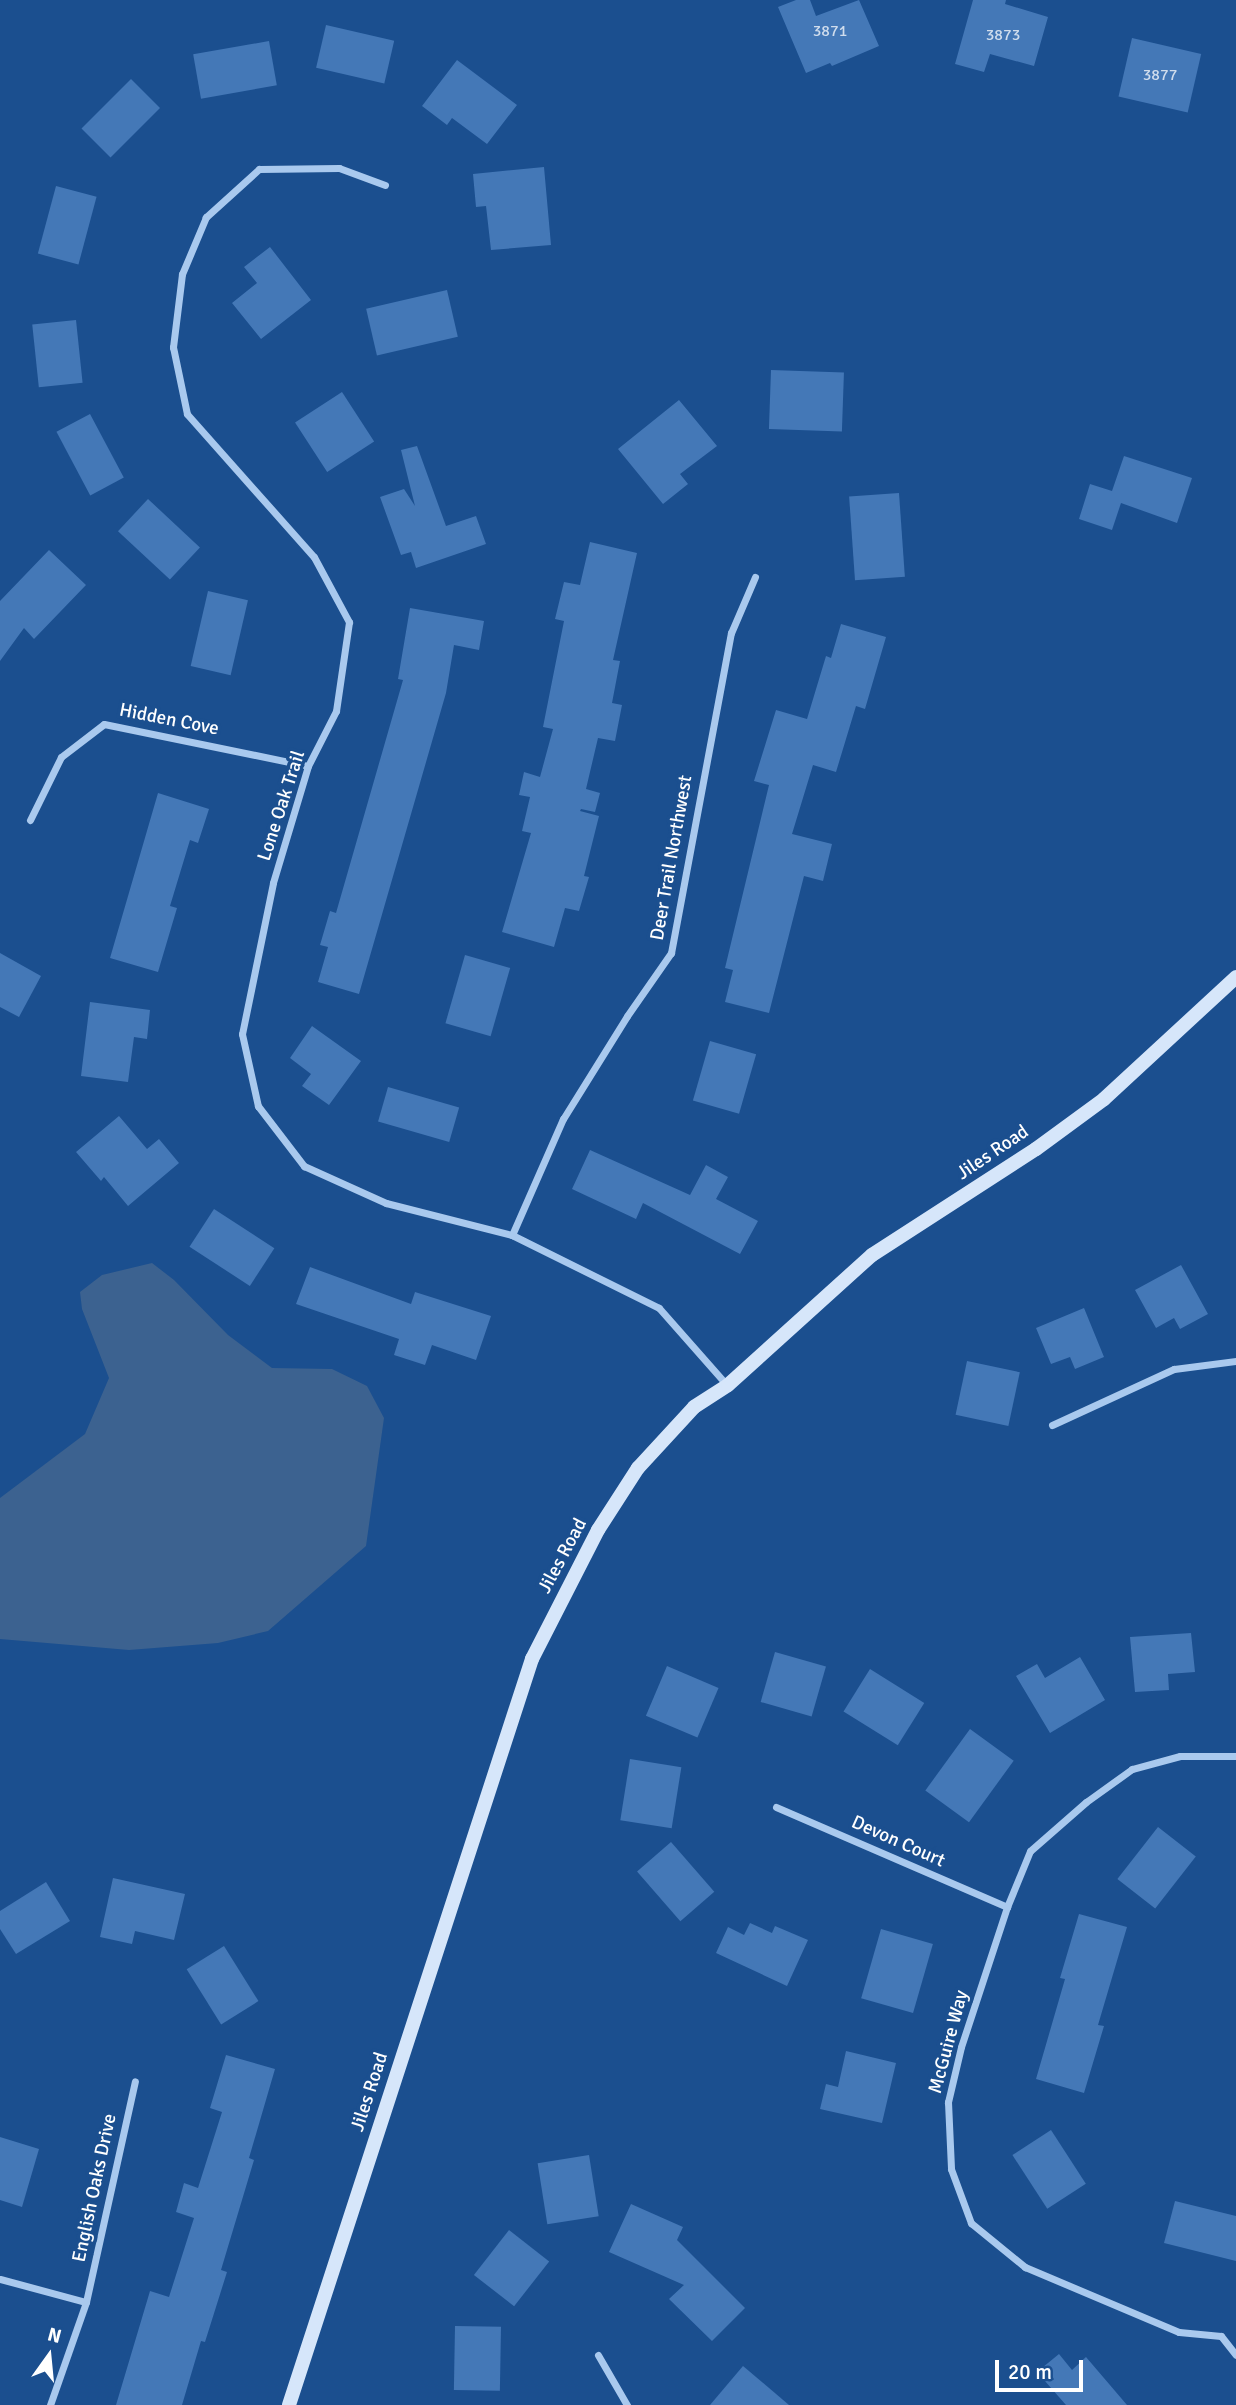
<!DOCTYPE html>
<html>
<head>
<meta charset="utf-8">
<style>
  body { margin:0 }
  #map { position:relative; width:1236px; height:2405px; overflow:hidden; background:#1b4f8f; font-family:Signika,sans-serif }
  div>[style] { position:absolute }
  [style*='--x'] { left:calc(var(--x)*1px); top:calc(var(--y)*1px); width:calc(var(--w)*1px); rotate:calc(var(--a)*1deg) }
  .water>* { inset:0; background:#3c6290 }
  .building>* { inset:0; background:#4478b7; transform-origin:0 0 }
  .street>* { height:7px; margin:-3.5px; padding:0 3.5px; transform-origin:3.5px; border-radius:3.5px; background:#a9c9ee }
  .secondary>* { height:14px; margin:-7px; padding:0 7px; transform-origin:7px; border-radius:7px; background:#d6e6fa }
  span { translate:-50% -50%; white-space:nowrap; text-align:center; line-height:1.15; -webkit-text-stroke:7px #1b4f8f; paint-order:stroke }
  .number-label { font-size:16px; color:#d0dded }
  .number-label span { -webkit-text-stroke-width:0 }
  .street-label { font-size:19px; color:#fff }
  .north { position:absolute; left:14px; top:2321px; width:70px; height:70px; -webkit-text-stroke:5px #1b4f8f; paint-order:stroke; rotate:15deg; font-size:19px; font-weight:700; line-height:28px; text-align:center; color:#fff }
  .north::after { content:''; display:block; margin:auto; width:24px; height:32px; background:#fff; clip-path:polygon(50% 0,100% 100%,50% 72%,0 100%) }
  .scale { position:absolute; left:995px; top:2360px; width:88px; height:32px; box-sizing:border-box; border:4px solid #fff; border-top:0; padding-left:9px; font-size:21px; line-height:24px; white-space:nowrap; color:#fff; -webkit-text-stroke:5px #1b4f8f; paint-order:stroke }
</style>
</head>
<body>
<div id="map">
  <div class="water">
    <div style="clip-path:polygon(152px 1263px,174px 1280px,228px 1335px,272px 1368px,332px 1369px,367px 1386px,384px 1418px,366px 1546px,268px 1631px,218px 1643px,129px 1650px,0 1639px,0 1498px,85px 1434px,109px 1378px,82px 1309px,80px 1292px,102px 1275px)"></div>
  </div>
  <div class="building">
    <div style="clip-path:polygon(796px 0,810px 0,816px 16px,859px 0,879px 46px,832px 66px,830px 63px,806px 73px,778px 7px)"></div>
    <div style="clip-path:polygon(973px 0,1006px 0,1005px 4px,1048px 17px,1034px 66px,990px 54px,984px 72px,955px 64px)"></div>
    <div style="left:326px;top:25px;width:70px;height:44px;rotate:13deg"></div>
    <div style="left:1132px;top:38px;width:71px;height:60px;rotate:13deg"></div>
    <div style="left:269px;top:41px;width:45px;height:77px;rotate:80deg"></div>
    <div style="clip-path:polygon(457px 60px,517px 105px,487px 144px,452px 118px,447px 125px,422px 106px)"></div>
    <div style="left:131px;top:79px;width:41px;height:70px;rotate:45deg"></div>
    <div style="clip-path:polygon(544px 167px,551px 245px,491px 250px,486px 206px,476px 207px,473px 174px)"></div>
    <div style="left:56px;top:186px;width:42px;height:70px;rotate:15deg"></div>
    <div style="clip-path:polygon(270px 247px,311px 300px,261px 339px,232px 303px,257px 283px,244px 267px)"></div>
    <div style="left:447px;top:290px;width:48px;height:83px;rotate:77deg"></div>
    <div style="left:76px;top:320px;width:63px;height:44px;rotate:84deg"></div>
    <div style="left:771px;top:370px;width:73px;height:59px;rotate:2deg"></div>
    <div style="left:342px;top:392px;width:59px;height:56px;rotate:57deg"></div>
    <div style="clip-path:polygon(679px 400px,717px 446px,680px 474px,688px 484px,663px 504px,618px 449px)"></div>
    <div style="left:90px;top:414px;width:72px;height:38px;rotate:62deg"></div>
    <div style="clip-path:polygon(417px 446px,446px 526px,476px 516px,486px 544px,416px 568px,411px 552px,401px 555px,380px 497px,404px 489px,415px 506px,401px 450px)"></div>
    <div style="clip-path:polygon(1124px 456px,1192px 478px,1177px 523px,1121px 503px,1112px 530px,1079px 519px,1090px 484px,1112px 491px)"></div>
    <div style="left:899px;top:493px;width:84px;height:50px;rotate:86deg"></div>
    <div style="left:148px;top:499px;width:71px;height:44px;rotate:43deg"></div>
    <div style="clip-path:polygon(590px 542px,637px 553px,613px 660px,620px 661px,612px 703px,622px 705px,615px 741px,598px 738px,586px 789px,600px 793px,595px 812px,581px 809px,580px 811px,599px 816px,584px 876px,589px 877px,579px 911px,565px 908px,554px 947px,502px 932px,531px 833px,522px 831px,530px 797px,519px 795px,524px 772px,540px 777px,553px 729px,543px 727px,564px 621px,555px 619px,564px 582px,580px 585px)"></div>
    <div style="clip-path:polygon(49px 550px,86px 585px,34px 639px,24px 628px,0 661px,0 601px)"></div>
    <div style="left:208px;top:591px;width:41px;height:77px;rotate:13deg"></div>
    <div style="clip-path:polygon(410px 608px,484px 621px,479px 650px,454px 645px,446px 693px,359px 994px,318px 982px,328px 947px,320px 945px,330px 911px,336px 913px,403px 680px,398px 679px)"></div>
    <div style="clip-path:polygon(841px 624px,886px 637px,865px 709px,856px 706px,836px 772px,813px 765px,792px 834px,832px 844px,823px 881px,804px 876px,769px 1013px,725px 1002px,733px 970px,725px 968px,769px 785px,754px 781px,776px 710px,807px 719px,826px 656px,831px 658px)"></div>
    <div style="clip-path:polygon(158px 793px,209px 809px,198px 843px,190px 840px,170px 906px,177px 908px,158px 972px,110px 958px)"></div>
    <div style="clip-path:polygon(0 953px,41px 976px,19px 1017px,0 1007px)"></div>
    <div style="left:465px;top:955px;width:47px;height:71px;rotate:16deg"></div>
    <div style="clip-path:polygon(90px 1002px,150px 1010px,147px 1039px,134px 1037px,128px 1082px,81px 1076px)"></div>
    <div style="clip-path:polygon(312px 1026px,361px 1061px,329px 1105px,302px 1086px,311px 1074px,290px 1058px)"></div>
    <div style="left:710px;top:1041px;width:48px;height:62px;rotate:16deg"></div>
    <div style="left:388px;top:1087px;width:74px;height:36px;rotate:16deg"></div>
    <div style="clip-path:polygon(119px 1116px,147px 1149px,159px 1139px,179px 1163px,128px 1206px,104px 1177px,101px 1181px,76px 1152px)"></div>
    <div style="clip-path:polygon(590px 1150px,690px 1195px,706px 1165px,728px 1177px,716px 1199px,758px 1221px,740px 1254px,643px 1203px,636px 1219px,572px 1189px)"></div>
    <div style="left:214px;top:1209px;width:72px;height:45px;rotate:33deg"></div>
    <div style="clip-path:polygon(1181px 1265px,1208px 1314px,1180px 1329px,1174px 1318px,1156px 1328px,1135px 1290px)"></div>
    <div style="clip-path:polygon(310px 1267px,411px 1304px,415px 1292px,491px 1316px,476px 1360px,432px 1345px,425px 1365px,394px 1355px,399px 1339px,296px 1304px)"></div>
    <div style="clip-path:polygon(1084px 1308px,1104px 1357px,1075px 1369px,1070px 1357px,1051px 1364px,1036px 1328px)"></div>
    <div style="left:967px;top:1361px;width:54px;height:55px;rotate:12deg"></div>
    <div style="clip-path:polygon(1191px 1633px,1195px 1672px,1168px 1674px,1169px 1690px,1135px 1692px,1130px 1637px)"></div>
    <div style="left:775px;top:1652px;width:53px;height:52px;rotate:16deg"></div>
    <div style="clip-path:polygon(1080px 1657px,1105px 1700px,1050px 1733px,1016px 1676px,1037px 1664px,1045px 1678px)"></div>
    <div style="left:667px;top:1666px;width:56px;height:54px;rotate:23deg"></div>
    <div style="left:870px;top:1669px;width:64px;height:50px;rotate:32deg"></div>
    <div style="left:970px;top:1729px;width:54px;height:76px;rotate:36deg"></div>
    <div style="left:630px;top:1759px;width:52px;height:62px;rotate:9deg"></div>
    <div style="left:1158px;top:1827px;width:48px;height:66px;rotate:38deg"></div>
    <div style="left:671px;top:1842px;width:66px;height:45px;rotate:49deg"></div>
    <div style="clip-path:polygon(113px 1878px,185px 1894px,174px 1940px,135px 1931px,132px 1944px,100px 1937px)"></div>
    <div style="clip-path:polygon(46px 1882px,70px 1921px,16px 1954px,0 1929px,0 1911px)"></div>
    <div style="clip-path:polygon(1079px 1914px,1127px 1927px,1098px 2025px,1104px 2026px,1084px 2093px,1036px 2079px,1065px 1979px,1060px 1978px)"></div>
    <div style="clip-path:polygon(750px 1923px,772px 1933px,775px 1926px,808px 1940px,787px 1986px,716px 1953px,728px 1927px,744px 1935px)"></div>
    <div style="left:881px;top:1929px;width:54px;height:72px;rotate:16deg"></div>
    <div style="left:224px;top:1946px;width:65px;height:44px;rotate:58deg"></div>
    <div style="clip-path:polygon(846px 2051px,896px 2063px,882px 2123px,820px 2109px,826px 2084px,838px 2087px)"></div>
    <div style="clip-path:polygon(226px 2055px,275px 2069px,249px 2158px,254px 2160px,221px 2270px,227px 2272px,205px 2342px,201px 2341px,182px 2405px,116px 2405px,150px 2291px,169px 2297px,194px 2218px,176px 2212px,184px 2183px,198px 2188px,222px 2112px,210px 2108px)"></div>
    <div style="left:1051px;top:2130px;width:64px;height:46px;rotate:57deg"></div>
    <div style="clip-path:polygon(0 2137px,39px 2149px,22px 2207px,0 2200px)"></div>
    <div style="left:589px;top:2155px;width:62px;height:52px;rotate:81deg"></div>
    <div style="clip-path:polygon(1175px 2201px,1236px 2216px,1236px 2261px,1164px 2243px)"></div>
    <div style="clip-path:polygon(631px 2204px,683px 2227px,677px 2240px,745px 2308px,712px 2341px,669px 2299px,684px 2285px,609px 2252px)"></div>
    <div style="left:509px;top:2230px;width:51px;height:57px;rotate:38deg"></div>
    <div style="left:455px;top:2326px;width:46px;height:64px;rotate:1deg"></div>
    <div style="clip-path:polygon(1059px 2354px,1072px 2370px,1086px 2357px,1127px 2405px,1066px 2405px,1037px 2372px)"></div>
    <div style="clip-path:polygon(743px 2366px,789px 2405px,710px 2405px)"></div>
  </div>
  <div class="street">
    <div style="--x:385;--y:185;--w:49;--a:-159.7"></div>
    <div style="--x:339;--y:168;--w:80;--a:179.3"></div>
    <div style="--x:259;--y:169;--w:72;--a:137.8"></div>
    <div style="--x:206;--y:217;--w:62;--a:112.8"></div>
    <div style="--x:182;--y:274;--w:74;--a:97"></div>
    <div style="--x:173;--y:347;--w:68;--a:78.2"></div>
    <div style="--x:187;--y:414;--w:191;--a:48.4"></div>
    <div style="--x:314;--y:557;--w:74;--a:61.7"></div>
    <div style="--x:349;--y:622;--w:90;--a:98.3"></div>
    <div style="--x:336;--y:711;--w:62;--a:117"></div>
    <div style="--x:308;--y:766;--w:122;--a:106.7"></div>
    <div style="--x:273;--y:883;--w:154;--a:101.6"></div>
    <div style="--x:242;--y:1034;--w:74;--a:77.5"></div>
    <div style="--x:258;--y:1106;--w:76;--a:52.5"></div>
    <div style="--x:304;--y:1166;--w:90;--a:24.3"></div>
    <div style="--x:386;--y:1203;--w:130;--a:14.3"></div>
    <div style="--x:512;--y:1235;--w:164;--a:26.4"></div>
    <div style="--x:659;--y:1308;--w:103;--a:48.6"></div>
    <div style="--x:30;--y:820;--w:70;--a:-63.8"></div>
    <div style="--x:61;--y:757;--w:54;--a:-37.5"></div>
    <div style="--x:104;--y:724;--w:208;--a:11.6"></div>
    <div style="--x:512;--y:1235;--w:127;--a:-66.3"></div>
    <div style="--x:563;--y:1119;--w:121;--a:-58.1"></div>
    <div style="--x:627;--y:1016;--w:77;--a:-55.1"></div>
    <div style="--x:671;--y:953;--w:326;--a:-79.4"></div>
    <div style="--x:731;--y:633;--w:61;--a:-66.8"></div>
    <div style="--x:1052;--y:1425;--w:134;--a:-24.7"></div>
    <div style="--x:1174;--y:1369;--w:63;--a:-7.4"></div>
    <div style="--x:1236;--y:1756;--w:56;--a:180"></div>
    <div style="--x:1180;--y:1756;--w:50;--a:164.8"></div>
    <div style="--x:1132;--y:1769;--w:57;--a:144.3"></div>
    <div style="--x:1086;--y:1802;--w:74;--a:138.8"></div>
    <div style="--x:1030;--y:1851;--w:61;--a:112.3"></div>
    <div style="--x:1007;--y:1907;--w:147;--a:108.2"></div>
    <div style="--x:961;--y:2047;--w:57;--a:103.3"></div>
    <div style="--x:948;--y:2102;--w:67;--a:87.4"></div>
    <div style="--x:951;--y:2169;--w:58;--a:69.7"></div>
    <div style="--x:971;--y:2223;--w:70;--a:39.2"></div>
    <div style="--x:1025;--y:2267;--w:167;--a:22.9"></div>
    <div style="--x:1179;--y:2332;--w:42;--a:5.4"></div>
    <div style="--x:1221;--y:2336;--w:24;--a:52"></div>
    <div style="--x:776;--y:1807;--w:252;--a:23.4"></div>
    <div style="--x:0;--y:2279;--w:89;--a:15"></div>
    <div style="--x:598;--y:2355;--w:58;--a:59.9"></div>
    <div style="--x:50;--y:2405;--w:109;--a:-70.7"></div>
    <div style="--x:86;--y:2302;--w:226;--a:-77.5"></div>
  </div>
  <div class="secondary">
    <div style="--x:289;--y:2405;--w:785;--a:-71.96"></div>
    <div style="--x:532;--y:1659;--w:145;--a:-62.9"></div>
    <div style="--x:598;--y:1530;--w:74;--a:-57.2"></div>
    <div style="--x:638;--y:1468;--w:83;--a:-47.4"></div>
    <div style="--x:694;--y:1407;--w:40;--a:-32.9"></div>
    <div style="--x:728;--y:1385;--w:194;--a:-42.1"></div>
    <div style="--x:872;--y:1255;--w:195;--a:-32.9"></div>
    <div style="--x:1036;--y:1149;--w:84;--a:-36.3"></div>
    <div style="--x:1104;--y:1099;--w:180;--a:-42.7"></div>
  </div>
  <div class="number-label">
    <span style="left:830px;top:31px">3871</span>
    <span style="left:1003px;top:35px">3873</span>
    <span style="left:1160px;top:75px">3877</span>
  </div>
  <div class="street-label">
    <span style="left:169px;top:720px;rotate:11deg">Hidden Cove</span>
    <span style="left:282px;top:806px;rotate:-72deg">Lone Oak Trail</span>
    <span style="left:672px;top:858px;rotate:-80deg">Deer Trail Northwest</span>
    <span style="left:993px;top:1153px;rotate:-34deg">Jiles Road</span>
    <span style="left:563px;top:1556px;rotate:-62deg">Jiles Road</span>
    <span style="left:898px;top:1842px;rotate:24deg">Devon Court</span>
    <span style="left:949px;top:2042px;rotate:-75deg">McGuire Way</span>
    <span style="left:370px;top:2092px;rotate:-72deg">Jiles Road</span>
    <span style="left:95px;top:2188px;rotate:-78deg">English Oaks Drive</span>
  </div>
  <div class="north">N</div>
  <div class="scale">20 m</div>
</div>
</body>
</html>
